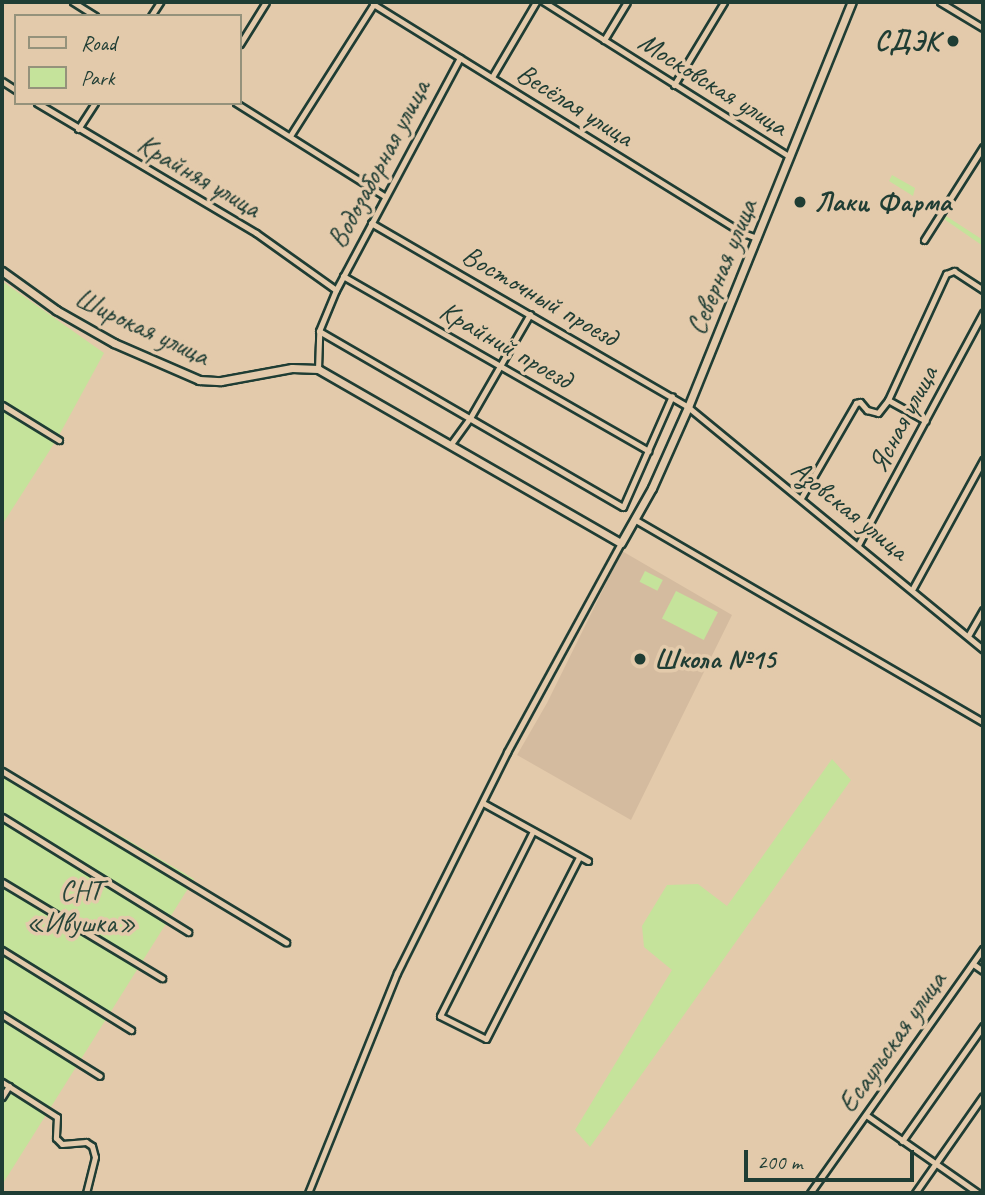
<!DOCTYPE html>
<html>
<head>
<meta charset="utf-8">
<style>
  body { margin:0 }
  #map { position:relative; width:985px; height:1195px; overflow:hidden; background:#e3caab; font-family:Caveat,sans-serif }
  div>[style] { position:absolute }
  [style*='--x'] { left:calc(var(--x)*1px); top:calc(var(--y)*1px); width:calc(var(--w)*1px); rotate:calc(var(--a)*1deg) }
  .built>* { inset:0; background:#d4bb9f }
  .green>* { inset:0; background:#c5e39b; transform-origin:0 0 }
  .roads { filter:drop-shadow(2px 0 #1f3d34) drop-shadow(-2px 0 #1f3d34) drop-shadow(0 2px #1f3d34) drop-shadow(0 -2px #1f3d34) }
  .street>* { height:5px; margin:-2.5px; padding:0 2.5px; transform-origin:2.5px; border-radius:2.5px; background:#e3caab }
  .secondary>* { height:7px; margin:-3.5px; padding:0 3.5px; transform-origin:3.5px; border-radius:3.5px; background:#e3caab }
  .dots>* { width:19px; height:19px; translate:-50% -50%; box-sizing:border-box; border:4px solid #e3caab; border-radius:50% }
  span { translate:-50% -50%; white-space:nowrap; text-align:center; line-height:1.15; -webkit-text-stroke:7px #e3caab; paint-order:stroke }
  .poi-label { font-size:28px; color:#1f3d34; font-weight:700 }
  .right { translate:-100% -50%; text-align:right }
  .left { translate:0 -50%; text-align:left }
  .street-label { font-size:28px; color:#1f3d34 }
  .park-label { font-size:28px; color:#274539 }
  .frame { position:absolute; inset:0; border:4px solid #1f3d34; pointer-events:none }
  .legend { position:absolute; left:14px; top:14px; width:228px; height:91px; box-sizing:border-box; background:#e3caab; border:2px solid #95927b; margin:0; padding:9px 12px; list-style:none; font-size:21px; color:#1f3d34 }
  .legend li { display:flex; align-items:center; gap:14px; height:35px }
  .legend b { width:35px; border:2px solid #95927b }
  .scale { position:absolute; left:744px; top:1150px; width:170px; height:32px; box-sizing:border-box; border:4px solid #1f3d34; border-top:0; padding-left:9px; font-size:21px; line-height:24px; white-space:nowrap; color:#1f3d34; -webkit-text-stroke:5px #e3caab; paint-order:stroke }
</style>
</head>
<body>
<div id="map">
  <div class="built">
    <div style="clip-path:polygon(622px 551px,732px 615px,631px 820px,517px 755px,547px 703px)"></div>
  </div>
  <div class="green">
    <div style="clip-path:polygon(892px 175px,915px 188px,913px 196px,889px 181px)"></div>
    <div style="clip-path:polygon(946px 216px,983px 240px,983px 246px,944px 219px)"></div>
    <div style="clip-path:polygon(2px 281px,104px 353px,57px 439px,2px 525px)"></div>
    <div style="left:645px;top:571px;width:20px;height:12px;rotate:27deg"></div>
    <div style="left:676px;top:591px;width:47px;height:31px;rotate:27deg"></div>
    <div style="clip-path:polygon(832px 759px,851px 780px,590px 1147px,575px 1130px,672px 970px,644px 947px,642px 926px,667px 885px,698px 884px,727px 906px)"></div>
    <div style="clip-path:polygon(2px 766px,194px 879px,2px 1185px)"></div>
  </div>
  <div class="roads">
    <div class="street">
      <div style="--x:73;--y:2;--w:26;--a:32"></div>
      <div style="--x:544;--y:2;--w:289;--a:32.2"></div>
      <div style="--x:940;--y:2;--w:50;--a:31.2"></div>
      <div style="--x:373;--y:4;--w:435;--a:31.8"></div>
      <div style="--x:743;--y:233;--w:15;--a:20"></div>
      <div style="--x:151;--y:16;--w:17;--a:-57"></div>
      <div style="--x:604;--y:40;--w:44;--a:-58.8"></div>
      <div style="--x:240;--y:44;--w:49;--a:-58.2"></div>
      <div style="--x:492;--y:77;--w:87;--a:-59.6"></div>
      <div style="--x:2;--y:81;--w:17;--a:33"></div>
      <div style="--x:674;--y:85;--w:97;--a:-58.9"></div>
      <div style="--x:37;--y:103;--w:255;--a:30.7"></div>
      <div style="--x:256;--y:233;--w:98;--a:35.5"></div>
      <div style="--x:236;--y:103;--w:175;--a:32.1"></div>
      <div style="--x:78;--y:129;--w:31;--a:-57"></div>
      <div style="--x:290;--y:136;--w:159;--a:-57.6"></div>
      <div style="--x:371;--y:223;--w:367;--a:30.1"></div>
      <div style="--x:688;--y:407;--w:382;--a:39.4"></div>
      <div style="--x:924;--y:240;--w:110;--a:-57.6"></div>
      <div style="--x:343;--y:276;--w:352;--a:29.8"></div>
      <div style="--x:319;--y:331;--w:351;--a:30.1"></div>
      <div style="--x:623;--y:507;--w:121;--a:-66.2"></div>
      <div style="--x:318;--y:369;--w:38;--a:-88"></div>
      <div style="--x:319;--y:331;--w:44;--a:-67.5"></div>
      <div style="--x:336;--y:290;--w:263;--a:-61.9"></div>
      <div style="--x:888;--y:400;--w:139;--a:-65.3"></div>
      <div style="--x:946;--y:274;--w:9;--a:-21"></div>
      <div style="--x:954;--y:271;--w:35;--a:33"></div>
      <div style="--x:2;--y:405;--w:67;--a:31.6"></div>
      <div style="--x:451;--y:444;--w:32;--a:-54"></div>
      <div style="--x:470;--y:418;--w:120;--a:-60"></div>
      <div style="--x:801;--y:498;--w:110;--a:-59.9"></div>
      <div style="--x:856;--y:403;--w:4;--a:-14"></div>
      <div style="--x:860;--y:402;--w:11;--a:49"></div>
      <div style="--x:867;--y:410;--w:11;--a:15"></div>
      <div style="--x:878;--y:413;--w:16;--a:-52"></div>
      <div style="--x:888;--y:400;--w:43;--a:28.9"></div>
      <div style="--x:634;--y:519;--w:404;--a:30.2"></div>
      <div style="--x:858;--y:545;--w:264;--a:-61.7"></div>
      <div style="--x:913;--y:588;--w:146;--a:-61.3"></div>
      <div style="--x:968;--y:636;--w:30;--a:-60"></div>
      <div style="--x:2;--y:771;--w:332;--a:31.1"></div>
      <div style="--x:483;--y:803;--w:120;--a:28.9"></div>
      <div style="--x:2;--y:817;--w:219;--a:31.7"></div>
      <div style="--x:533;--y:831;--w:207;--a:116.7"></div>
      <div style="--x:440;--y:1016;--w:51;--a:26.6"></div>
      <div style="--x:486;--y:1039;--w:204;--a:-62.9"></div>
      <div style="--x:2;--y:882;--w:187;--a:31"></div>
      <div style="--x:2;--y:950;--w:152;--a:31.8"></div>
      <div style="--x:973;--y:964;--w:12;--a:35"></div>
      <div style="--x:2;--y:1015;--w:115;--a:31.9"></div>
      <div style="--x:2;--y:1082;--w:65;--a:32.5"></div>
      <div style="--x:57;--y:1117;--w:21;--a:93"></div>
      <div style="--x:56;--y:1138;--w:8;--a:45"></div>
      <div style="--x:62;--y:1144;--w:24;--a:-5"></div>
      <div style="--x:86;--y:1142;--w:7;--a:34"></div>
      <div style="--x:92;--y:1146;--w:11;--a:75"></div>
      <div style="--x:95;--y:1157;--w:37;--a:104"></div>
      <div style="--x:2;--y:1097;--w:13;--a:-58"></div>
      <div style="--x:866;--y:1115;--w:136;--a:34.9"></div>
      <div style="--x:902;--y:1141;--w:141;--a:-54.8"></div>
      <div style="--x:308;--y:1193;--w:237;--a:-68"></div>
      <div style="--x:397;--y:973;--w:247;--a:-63.5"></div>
      <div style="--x:507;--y:752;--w:238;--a:-61.4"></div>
      <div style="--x:810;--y:1193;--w:299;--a:-54.7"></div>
      <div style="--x:915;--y:1193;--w:118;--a:-55"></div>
    </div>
    <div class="secondary">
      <div style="--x:2;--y:271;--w:67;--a:35.8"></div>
      <div style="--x:56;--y:310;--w:67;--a:29.6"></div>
      <div style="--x:114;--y:343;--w:93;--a:23.5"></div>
      <div style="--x:199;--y:380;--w:22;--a:3"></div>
      <div style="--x:221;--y:381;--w:72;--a:-10.4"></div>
      <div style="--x:292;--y:368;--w:26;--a:2"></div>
      <div style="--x:318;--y:369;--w:349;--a:29.9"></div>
      <div style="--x:621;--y:543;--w:63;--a:-60.6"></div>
      <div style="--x:652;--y:488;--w:89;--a:-66"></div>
      <div style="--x:688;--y:407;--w:437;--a:-68"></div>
    </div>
  </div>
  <div class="dots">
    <div style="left:953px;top:41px;background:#1f3d34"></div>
    <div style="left:800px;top:202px;background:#1f3d34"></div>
    <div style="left:640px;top:659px;background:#1f3d34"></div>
  </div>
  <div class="poi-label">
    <span class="right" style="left:939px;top:41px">СДЭК</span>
    <span class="left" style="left:814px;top:202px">Лаки Фарма</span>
    <span class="left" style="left:654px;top:659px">Школа №15</span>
  </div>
  <div class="street-label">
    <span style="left:713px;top:84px;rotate:32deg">Московская улица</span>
    <span style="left:575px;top:105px;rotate:32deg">Весёлая улица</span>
    <span style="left:379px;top:164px;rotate:-62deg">Водозаборная улица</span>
    <span style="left:199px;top:176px;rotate:30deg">Крайняя улица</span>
    <span style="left:722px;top:267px;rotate:-68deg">Северная улица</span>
    <span style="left:540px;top:296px;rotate:30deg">Восточный проезд</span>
    <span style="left:142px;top:327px;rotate:25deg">Широкая улица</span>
    <span style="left:506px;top:345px;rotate:30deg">Крайний проезд</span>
    <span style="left:903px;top:419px;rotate:-62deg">Ясная улица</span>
    <span style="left:850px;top:510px;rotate:39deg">Азовская улица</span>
    <span style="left:892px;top:1042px;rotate:-55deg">Есаульская улица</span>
  </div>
  <div class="park-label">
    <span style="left:81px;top:907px">СНТ<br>«Ивушка»</span>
  </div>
  <div class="frame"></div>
  <ul class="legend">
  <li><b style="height:9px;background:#e3caab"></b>Road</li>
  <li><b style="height:19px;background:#c5e39b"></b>Park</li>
  </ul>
  <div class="scale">200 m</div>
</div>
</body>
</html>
